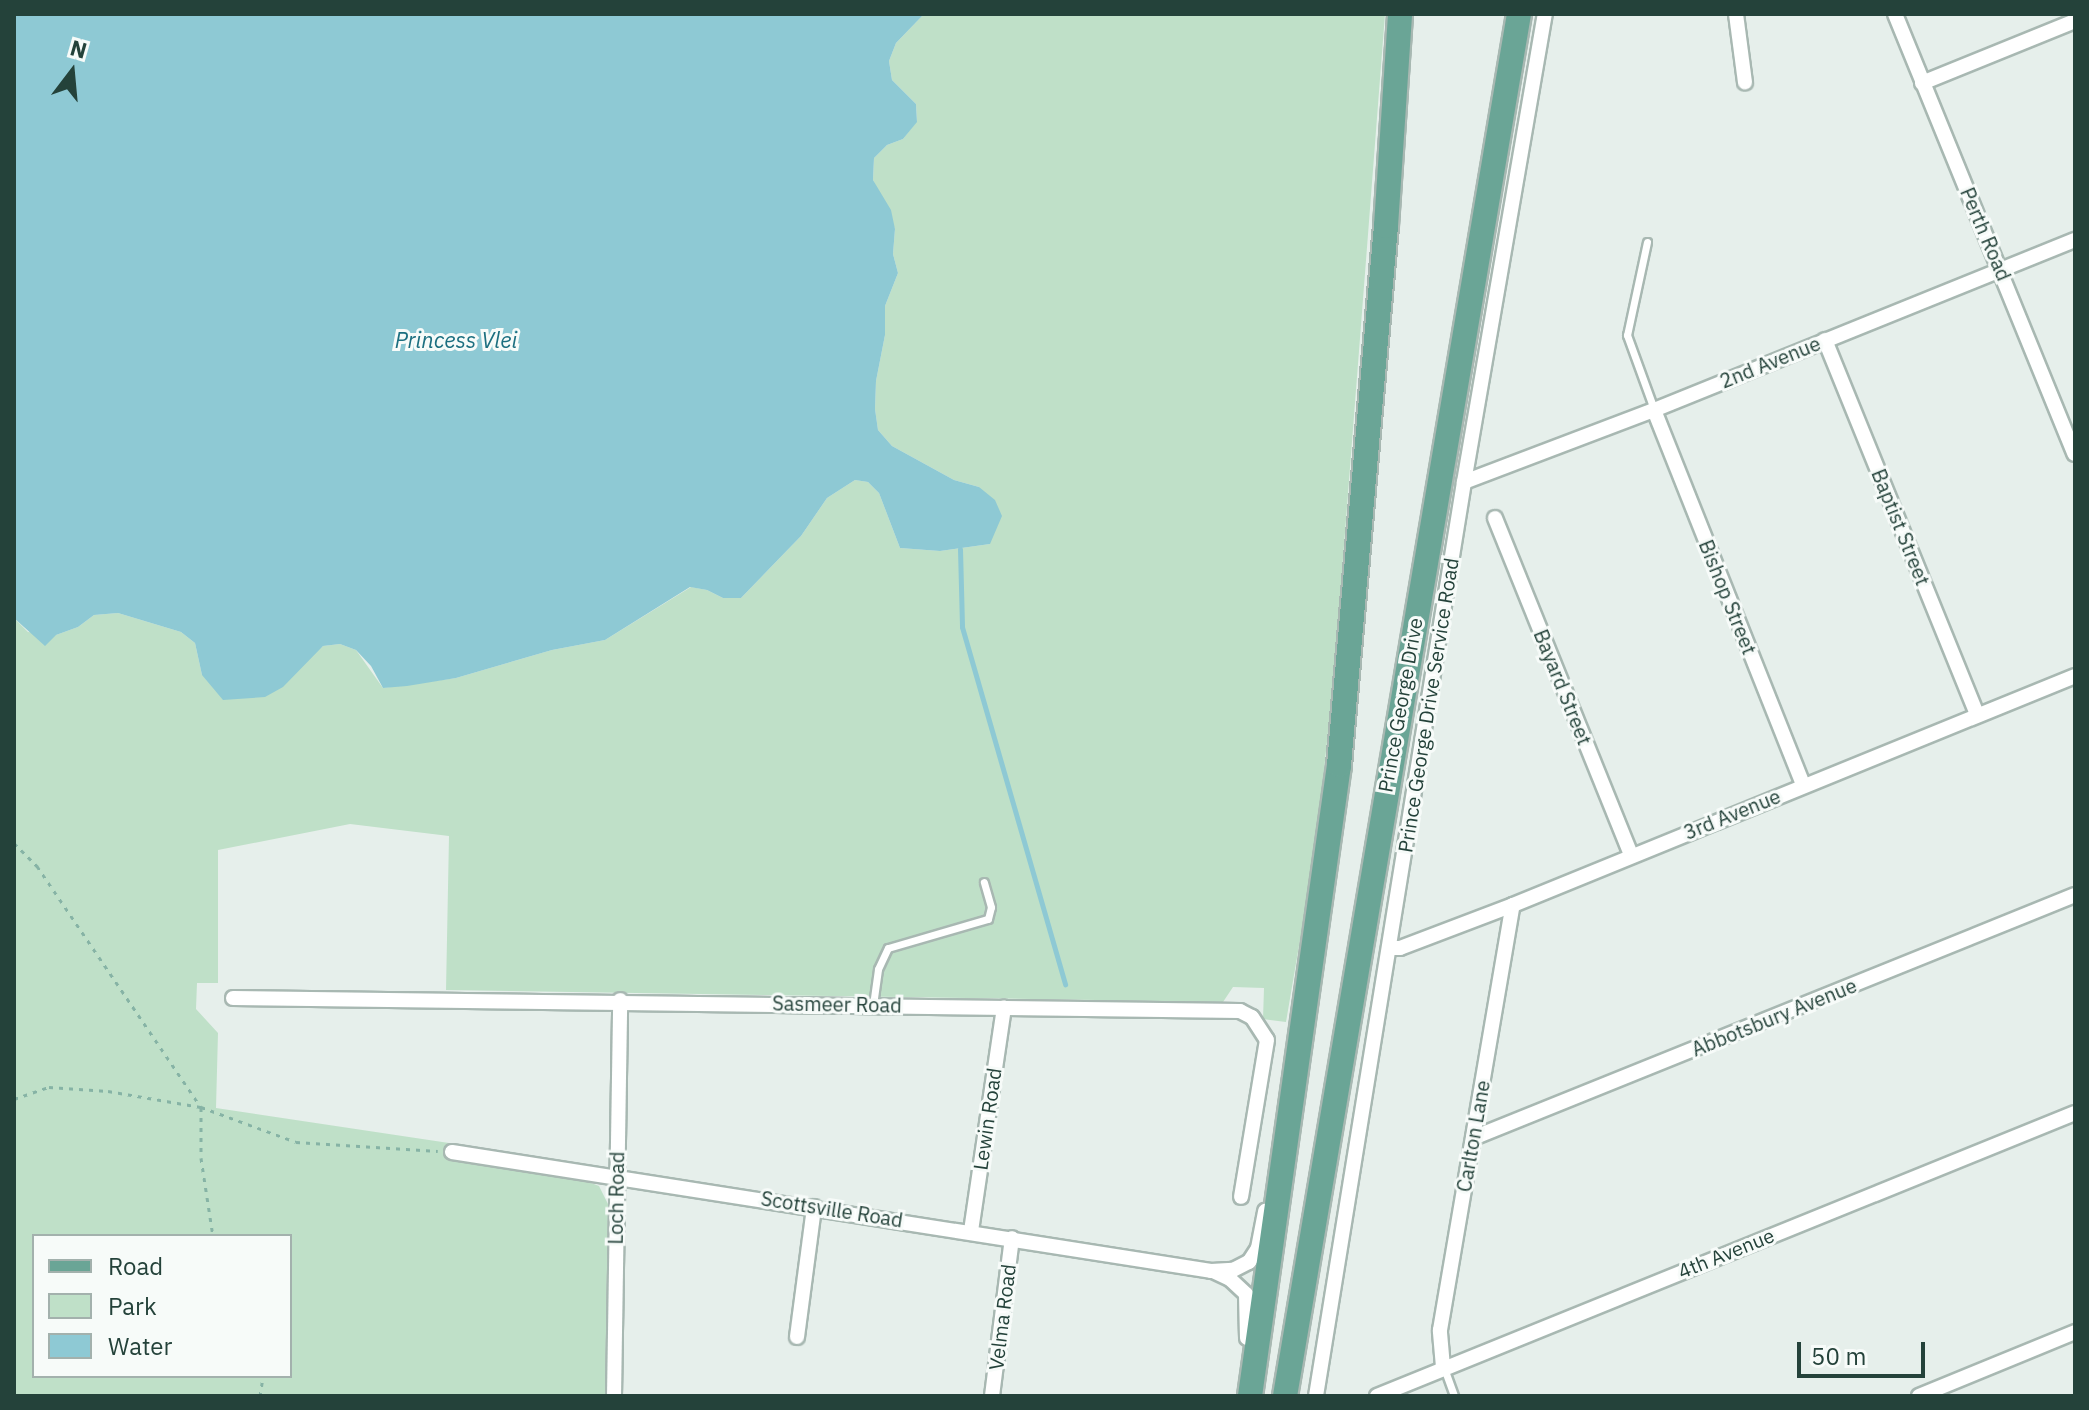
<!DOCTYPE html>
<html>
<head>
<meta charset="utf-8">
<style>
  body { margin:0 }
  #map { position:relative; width:2089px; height:1410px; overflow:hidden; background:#e6efeb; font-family:"IBM Plex Sans",sans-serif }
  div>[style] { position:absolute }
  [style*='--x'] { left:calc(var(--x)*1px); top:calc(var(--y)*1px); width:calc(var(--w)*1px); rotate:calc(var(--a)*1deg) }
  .green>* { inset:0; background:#bfe0c8 }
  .water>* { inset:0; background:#8ec9d4 }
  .stream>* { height:5px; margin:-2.5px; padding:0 2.5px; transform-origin:2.5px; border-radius:2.5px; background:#8ec9d4 }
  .path>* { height:3px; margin-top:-1.5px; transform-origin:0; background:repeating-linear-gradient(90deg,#86b3a5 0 4px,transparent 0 10px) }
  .roads { filter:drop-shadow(2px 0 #a8b8b2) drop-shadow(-2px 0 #a8b8b2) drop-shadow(0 2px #a8b8b2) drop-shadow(0 -2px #a8b8b2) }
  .service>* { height:7px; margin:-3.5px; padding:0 3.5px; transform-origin:3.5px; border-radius:3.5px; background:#fff }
  .minor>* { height:14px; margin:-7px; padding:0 7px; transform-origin:7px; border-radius:7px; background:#fff }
  .primary>* { height:24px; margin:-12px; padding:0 12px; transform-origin:12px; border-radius:12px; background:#6aa596 }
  span { translate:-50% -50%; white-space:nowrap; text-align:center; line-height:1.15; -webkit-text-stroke:6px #f7fbf9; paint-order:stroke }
  .street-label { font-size:20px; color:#24423a }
  .water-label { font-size:22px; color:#1c6f80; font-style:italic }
  .frame { position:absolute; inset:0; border:16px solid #24423a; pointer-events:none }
  .legend { position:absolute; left:32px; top:1234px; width:260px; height:144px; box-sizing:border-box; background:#f7fbf9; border:2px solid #a3b1ad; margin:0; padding:10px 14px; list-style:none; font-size:24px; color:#24423a }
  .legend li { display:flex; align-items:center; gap:16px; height:40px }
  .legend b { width:40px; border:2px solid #a3b1ad }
  .north { position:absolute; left:32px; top:32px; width:80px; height:80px; -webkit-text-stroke:6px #f7fbf9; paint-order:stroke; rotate:16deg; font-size:22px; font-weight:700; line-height:32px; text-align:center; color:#24423a }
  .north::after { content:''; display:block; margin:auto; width:28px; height:36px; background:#24423a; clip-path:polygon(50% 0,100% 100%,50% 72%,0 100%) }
  .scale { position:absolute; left:1797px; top:1342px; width:128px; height:36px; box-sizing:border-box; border:4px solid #24423a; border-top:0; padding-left:10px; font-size:24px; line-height:28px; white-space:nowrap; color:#24423a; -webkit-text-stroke:6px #f7fbf9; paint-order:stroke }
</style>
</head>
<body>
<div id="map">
  <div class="green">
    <div style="clip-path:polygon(evenodd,924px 14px,1385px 14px,1334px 675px,1316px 846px,1286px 1022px,1263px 1019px,1264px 988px,1233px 987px,1223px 1002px,446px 990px,449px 836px,350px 824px,218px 850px,218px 983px,197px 983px,196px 1009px,218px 1033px,216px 1108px,449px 1143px,447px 1159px,586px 1181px,599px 1186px,608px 1204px,605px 1396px,14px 1396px,14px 618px,28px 632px,56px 635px,78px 627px,94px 615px,118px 613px,181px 632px,195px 643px,202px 675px,310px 657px,323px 646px,340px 644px,356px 650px,383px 688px,456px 678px,552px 650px,605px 640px,691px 587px,707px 590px,723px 598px,741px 598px,801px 536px,827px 498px,855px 480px,868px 482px,879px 493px,900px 548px,940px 551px,990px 544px,979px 487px,954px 480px,892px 446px,878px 430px,875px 409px,876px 381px,885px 335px,885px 306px,898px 273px,893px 254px,895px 229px,873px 180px,874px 158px,887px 145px,903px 139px,917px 121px,916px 104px,892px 80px,889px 61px,896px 43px,924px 14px,34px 1236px,290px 1236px,290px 1376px,34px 1376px,34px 1236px)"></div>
  </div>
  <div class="water">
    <div style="clip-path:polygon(14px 14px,924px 14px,896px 43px,889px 61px,892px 80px,916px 104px,917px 122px,903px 139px,887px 145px,874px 158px,873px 180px,891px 210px,895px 229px,893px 254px,898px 273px,885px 306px,885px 335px,876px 381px,875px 409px,878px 430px,892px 446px,954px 480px,979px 487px,995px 500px,1002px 516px,990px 544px,940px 551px,900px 548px,879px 493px,868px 482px,855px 480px,827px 498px,801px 536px,741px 598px,723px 598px,707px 590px,690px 587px,605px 640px,552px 650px,456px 678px,407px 686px,383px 688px,371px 666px,356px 650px,340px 644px,323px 646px,283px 687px,265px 697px,223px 700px,202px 675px,195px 643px,181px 632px,118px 613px,94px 615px,78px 627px,56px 635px,45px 646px,14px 618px)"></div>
  </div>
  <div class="stream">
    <div style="--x:960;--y:549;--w:78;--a:88.5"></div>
    <div style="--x:962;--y:627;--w:372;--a:73.9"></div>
  </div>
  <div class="path">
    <div style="--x:14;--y:843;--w:33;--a:45"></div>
    <div style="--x:37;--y:866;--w:292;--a:55.8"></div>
    <div style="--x:201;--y:1107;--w:101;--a:20.2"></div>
    <div style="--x:296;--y:1142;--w:142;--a:3.6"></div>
    <div style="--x:14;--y:1099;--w:37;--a:-19"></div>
    <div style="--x:49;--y:1087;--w:59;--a:3.9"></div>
    <div style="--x:108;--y:1091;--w:94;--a:9.8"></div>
    <div style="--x:201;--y:1107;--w:51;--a:90"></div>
    <div style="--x:201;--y:1158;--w:79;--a:81.3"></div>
    <div style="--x:260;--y:1396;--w:20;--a:-81"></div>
  </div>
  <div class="roads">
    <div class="service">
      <div style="--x:1647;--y:242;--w:95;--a:102.1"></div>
      <div style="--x:1627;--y:335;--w:79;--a:70"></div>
      <div style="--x:873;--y:1005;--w:36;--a:-82"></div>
      <div style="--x:878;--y:969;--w:23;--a:-65"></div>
      <div style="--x:888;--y:948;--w:104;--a:-16.2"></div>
      <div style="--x:988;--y:919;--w:12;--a:-76"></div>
      <div style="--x:991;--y:907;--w:26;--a:-106"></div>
      <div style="--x:1444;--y:1368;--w:30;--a:70"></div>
    </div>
    <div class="minor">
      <div style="--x:1736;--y:14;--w:69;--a:82.5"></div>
      <div style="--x:1895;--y:14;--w:475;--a:67.8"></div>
      <div style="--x:1922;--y:83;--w:165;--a:-22.1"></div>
      <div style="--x:1825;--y:340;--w:405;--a:67.9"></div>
      <div style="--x:1654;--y:410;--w:404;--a:68.3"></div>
      <div style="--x:1464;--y:482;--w:203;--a:-20.8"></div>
      <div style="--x:1654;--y:410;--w:454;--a:-22"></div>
      <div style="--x:1495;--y:518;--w:363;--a:68"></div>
      <div style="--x:1389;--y:948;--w:11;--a:0"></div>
      <div style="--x:1400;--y:948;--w:121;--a:-20.8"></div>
      <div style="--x:1513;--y:905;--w:607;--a:-22.17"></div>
      <div style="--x:233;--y:998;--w:1007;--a:0.74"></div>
      <div style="--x:1240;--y:1011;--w:13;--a:27"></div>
      <div style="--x:1252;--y:1017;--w:27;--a:57"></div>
      <div style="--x:1267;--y:1040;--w:159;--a:99.4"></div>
      <div style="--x:1473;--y:1138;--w:649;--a:-21.98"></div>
      <div style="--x:452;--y:1152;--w:768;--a:8.91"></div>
      <div style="--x:1211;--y:1271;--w:22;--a:-3"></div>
      <div style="--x:1233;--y:1270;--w:18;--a:-27"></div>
      <div style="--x:1249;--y:1262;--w:17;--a:-57"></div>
      <div style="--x:1258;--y:1248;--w:38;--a:-79"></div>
      <div style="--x:971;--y:1231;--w:226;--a:-81.6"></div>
      <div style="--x:1215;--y:1272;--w:17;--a:25"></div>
      <div style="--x:1230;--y:1279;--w:22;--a:43"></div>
      <div style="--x:1246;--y:1294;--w:44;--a:88.7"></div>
      <div style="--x:797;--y:1337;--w:131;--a:-82.5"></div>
      <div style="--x:1443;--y:1367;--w:37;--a:-95"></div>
      <div style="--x:1440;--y:1330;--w:431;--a:-80.3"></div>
      <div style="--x:614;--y:1396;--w:396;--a:-89.1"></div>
      <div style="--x:992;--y:1396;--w:159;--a:-82.8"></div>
      <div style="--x:1316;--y:1396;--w:926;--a:-80.8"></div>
      <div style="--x:1464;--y:482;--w:475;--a:-80.2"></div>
      <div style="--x:1377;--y:1396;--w:753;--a:-22.07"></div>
      <div style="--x:1919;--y:1396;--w:169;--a:-22.3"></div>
    </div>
    <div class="primary">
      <div style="--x:1250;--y:1396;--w:637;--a:-81.97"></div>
      <div style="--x:1339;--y:765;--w:541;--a:-85.02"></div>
      <div style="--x:1386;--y:226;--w:212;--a:-86.2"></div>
      <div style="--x:1285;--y:1396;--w:1402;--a:-80.39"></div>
    </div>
  </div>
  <div class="street-label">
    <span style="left:1986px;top:234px;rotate:67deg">Perth Road</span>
    <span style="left:1770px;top:362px;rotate:-22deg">2nd Avenue</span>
    <span style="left:1901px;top:527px;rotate:68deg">Baptist Street</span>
    <span style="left:1728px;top:597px;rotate:68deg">Bishop Street</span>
    <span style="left:1563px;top:687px;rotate:68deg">Bayard Street</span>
    <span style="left:1400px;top:705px;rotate:-80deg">Prince George Drive</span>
    <span style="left:1428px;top:705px;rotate:-81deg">Prince George Drive Service Road</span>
    <span style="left:1732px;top:814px;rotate:-22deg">3rd Avenue</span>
    <span style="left:837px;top:1004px;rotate:1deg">Sasmeer Road</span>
    <span style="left:1774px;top:1017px;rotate:-22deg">Abbotsbury Avenue</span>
    <span style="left:987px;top:1119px;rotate:-82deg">Lewin Road</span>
    <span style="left:1473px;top:1136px;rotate:-80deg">Carlton Lane</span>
    <span style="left:616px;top:1198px;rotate:-89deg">Loch Road</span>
    <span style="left:832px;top:1209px;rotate:9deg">Scottsville Road</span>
    <span style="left:1726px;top:1253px;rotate:-22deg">4th Avenue</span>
    <span style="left:1002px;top:1317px;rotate:-83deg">Velma Road</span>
  </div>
  <div class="water-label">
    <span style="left:456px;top:340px">Princess Vlei</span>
  </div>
  <div class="frame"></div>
  <ul class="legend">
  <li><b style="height:10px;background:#6aa596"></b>Road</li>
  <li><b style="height:22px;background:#bfe0c8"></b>Park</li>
  <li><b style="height:22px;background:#8ec9d4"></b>Water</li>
  </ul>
  <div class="north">N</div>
  <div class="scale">50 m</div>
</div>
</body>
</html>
